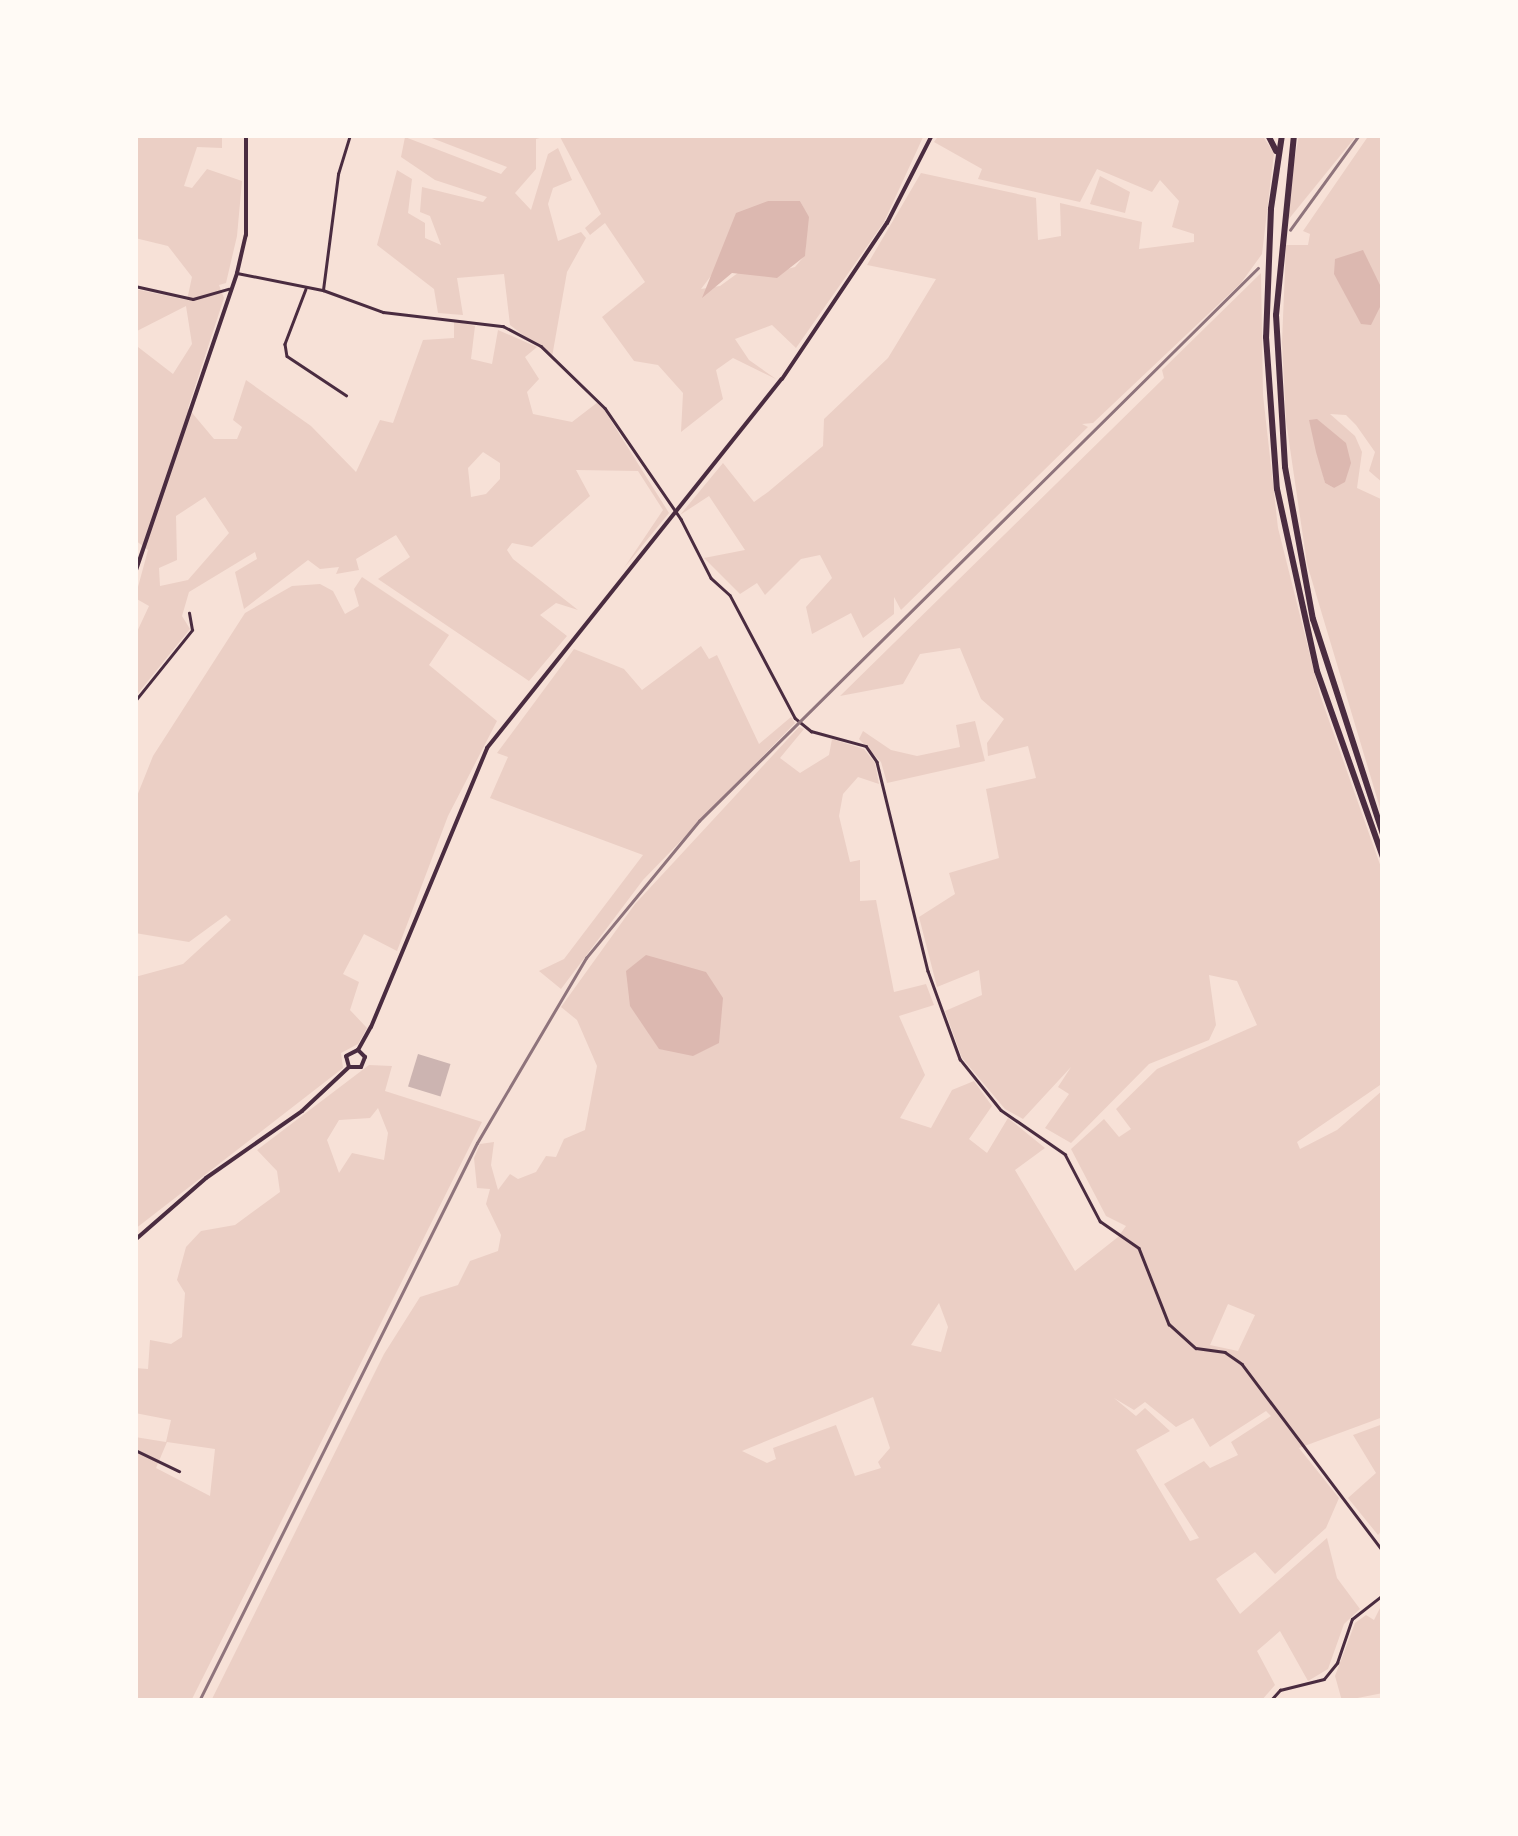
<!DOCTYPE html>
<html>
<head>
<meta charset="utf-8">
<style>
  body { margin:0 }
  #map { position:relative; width:1518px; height:1836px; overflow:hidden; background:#f7e1d7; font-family:Mulish,sans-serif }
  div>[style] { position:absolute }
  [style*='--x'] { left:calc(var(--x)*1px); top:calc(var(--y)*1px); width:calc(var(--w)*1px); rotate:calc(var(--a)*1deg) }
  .green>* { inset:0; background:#ebcfc5 }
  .water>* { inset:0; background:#dcb8b0 }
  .building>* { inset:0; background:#ccb4b1; transform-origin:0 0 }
  .minor>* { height:2.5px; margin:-1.25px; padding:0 1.25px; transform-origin:1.25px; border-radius:1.25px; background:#4a2c40 }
  .tertiary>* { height:4px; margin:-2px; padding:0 2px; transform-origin:2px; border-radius:2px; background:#4a2c40 }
  .secondary>* { height:4px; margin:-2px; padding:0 2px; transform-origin:2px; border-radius:2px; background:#4a2c40 }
  .motorway>* { height:6px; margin:-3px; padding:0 3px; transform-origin:3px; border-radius:3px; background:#4a2c40 }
  .rail>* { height:2.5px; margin:-1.25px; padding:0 1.25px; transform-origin:1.25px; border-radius:1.25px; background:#8f747c }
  span { translate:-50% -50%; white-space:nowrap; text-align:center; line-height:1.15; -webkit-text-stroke:9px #fffaf5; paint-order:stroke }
  .frame { position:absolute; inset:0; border:138px solid #fffaf5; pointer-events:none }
</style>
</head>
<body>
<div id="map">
  <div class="green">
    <div style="clip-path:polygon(evenodd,135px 135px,222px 135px,222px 148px,197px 147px,184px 186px,192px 188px,207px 169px,242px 181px,237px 236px,226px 283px,219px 285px,224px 298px,188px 408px,214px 439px,237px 439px,242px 427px,233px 420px,246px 380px,311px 426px,356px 472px,380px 420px,393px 423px,423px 340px,454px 338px,454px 321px,475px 326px,471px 359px,492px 364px,498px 330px,537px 347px,525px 357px,539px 379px,527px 392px,533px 414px,572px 422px,598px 402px,603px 408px,669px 513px,624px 568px,663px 510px,638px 471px,576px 470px,590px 496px,532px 547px,512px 543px,507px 550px,513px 559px,578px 610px,556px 603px,540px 615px,567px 636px,529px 681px,378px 579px,410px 557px,396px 535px,356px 559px,359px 570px,336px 574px,339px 567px,320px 569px,308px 560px,244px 609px,235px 572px,257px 559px,255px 552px,189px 592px,182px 616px,190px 629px,135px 697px,135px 636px,149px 606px,135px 598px,148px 550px,135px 540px,135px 352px,138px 347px,173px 374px,192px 344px,186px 306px,135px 332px,135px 289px,187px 300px,192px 277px,168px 246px,135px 238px,135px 135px,483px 452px,500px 463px,500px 479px,486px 494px,471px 497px,468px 468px,483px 452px,135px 135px,205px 497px,229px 533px,188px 580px,160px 586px,159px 568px,177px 560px,176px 516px,205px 497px)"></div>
    <div style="clip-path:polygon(424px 135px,551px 135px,536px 139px,536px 169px,515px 193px,531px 210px,548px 154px,558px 148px,572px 180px,553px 188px,548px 204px,558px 241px,581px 232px,586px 238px,567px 272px,552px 357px,510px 325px,504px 274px,457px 278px,463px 315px,438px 313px,434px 289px,377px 245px,397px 170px,412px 179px,408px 213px,425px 223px,425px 238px,441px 245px,430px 216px,420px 212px,422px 187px,483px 202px,487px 197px,435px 180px,401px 157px,405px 137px,501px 174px,507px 167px)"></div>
    <div style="clip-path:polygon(evenodd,559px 135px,924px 135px,884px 222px,796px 348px,772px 325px,735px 339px,749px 360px,776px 379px,733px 358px,716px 370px,723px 399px,681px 432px,683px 393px,658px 365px,634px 361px,602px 317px,645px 282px,605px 223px,590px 235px,585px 228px,601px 214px,559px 135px,768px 201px,800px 201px,808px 217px,805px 255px,795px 267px,763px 275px,742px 270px,720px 286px,701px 289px,768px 201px)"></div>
    <div style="clip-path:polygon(939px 135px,1262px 135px,1274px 153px,1262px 254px,1241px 283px,1093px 423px,1082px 424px,1088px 427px,901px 610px,894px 597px,894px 614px,863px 638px,851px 613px,812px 634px,806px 607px,832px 578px,820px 555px,801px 559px,765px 595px,757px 583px,740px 594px,704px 558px,745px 550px,709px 496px,680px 515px,723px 463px,754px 502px,768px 492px,823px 446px,824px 419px,888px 358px,936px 279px,867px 265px,921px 173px,1036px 198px,1038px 240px,1061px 236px,1060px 203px,1142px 222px,1139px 249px,1194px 242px,1194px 234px,1172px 227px,1179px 201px,1160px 180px,1152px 192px,1097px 169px,1080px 202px,978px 179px,982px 169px,934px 142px)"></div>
    <div style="clip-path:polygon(1299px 135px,1357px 135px,1288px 220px,1293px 168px)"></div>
    <div style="clip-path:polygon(evenodd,1369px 135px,1383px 135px,1383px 483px,1369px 471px,1375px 452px,1356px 425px,1346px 415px,1330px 414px,1355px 436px,1362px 452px,1357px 488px,1383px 500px,1383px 818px,1307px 564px,1286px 421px,1282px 342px,1286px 245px,1308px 245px,1310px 234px,1303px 231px,1369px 135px,1310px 420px,1327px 429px,1334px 488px,1325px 483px,1310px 420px)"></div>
    <div style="clip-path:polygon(1100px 176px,1130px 192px,1125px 213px,1090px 204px)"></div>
    <div style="clip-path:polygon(evenodd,1261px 273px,1263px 395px,1278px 528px,1320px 695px,1383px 873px,1383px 1083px,1297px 1142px,1300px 1149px,1337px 1130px,1383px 1090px,1383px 1417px,1299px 1448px,1339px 1498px,1326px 1528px,1275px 1574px,1255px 1552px,1216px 1579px,1240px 1614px,1327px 1538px,1337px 1578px,1360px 1609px,1344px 1624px,1328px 1669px,1308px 1681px,1280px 1631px,1257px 1651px,1275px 1685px,1261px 1701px,211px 1701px,384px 1354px,420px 1297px,458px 1285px,470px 1261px,498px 1251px,501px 1235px,486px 1204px,490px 1189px,477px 1188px,474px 1158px,480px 1144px,494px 1142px,491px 1165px,498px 1190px,510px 1174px,518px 1179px,536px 1172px,546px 1156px,556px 1157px,564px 1139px,585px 1130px,597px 1066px,577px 1020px,561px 1007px,635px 904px,799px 727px,804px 729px,780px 758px,800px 773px,829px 755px,832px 739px,864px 749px,875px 763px,879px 784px,858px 777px,843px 794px,839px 816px,850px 862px,860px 860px,860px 901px,876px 900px,894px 992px,926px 984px,934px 1005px,899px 1016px,925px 1075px,900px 1118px,931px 1128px,952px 1090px,974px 1081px,992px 1106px,969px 1139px,987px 1153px,1008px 1118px,1045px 1148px,1015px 1170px,1075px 1271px,1118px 1237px,1126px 1226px,1106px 1216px,1071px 1149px,1104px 1119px,1119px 1137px,1131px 1129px,1116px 1109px,1157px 1069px,1257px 1025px,1237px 981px,1209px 975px,1216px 1025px,1209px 1040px,1149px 1064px,1071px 1143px,1045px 1128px,1069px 1094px,1058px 1087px,1071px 1067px,1023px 1119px,1005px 1109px,962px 1058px,945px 1011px,982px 995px,979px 970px,937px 987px,919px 917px,955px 894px,949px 873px,999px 858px,986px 789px,1036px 778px,1028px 746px,988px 756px,987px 743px,1004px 719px,981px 699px,960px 648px,920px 654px,903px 684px,840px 696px,1164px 378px,1162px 370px,1261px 273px,939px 1303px,948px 1327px,941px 1352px,911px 1345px,939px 1303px,1261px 273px,1228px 1304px,1255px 1315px,1238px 1351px,1210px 1345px,1228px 1304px,1261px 273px,873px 1397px,890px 1448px,878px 1462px,881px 1468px,855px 1476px,836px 1425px,773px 1448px,776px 1459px,767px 1463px,742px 1451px,873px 1397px,1261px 273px,1114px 1398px,1134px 1410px,1145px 1402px,1176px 1427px,1193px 1418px,1210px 1447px,1266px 1411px,1271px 1416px,1231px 1442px,1238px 1455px,1210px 1468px,1204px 1461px,1164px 1484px,1199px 1538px,1190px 1541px,1136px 1450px,1170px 1431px,1145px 1408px,1136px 1416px,1114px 1398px)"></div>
    <div style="clip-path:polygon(362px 577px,449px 635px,429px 665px,497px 721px,448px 816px,397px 951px,364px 934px,343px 974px,359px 982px,350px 1010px,367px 1028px,358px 1044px,341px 1053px,343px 1068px,135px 1229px,135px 977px,183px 964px,231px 920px,226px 915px,189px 942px,135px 933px,135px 801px,153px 756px,245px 613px,292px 586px,320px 584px,333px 591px,345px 614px,359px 606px,354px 589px)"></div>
    <div style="clip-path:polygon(701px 646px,709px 659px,717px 655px,759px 744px,791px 717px,795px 723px,643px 880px,561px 989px,539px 971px,564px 959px,643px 855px,490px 798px,508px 757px,497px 753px,574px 649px,624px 669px,642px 690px)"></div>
    <div style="clip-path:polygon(975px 721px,985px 761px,887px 783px,881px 762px,859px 739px,863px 731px,891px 750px,917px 756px,960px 747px,956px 725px)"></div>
    <div style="clip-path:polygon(evenodd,369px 1065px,392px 1066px,385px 1091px,482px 1122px,191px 1701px,135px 1701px,135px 1437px,166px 1442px,171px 1420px,135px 1413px,135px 1368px,148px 1369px,150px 1340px,171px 1344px,182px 1337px,185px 1293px,177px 1280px,186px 1247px,201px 1231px,235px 1225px,280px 1192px,277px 1171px,257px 1150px,369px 1065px,378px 1108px,388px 1133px,384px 1160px,352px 1153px,339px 1173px,327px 1140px,339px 1120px,370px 1118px,378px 1108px,369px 1065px,167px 1442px,215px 1449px,210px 1496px,156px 1468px,167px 1442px)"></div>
    <div style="clip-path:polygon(1383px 1424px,1383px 1529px,1378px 1535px,1348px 1498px,1376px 1473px,1353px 1435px)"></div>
    <div style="clip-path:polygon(1383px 1602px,1383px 1693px,1342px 1701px,1335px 1676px,1355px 1623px,1366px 1615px,1374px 1620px)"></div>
  </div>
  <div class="water">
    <div style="clip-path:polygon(768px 201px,800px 201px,809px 217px,805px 256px,777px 278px,732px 273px,702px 298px,736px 213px)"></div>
    <div style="clip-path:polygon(1363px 250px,1380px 285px,1381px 305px,1371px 325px,1361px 324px,1334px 274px,1335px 259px)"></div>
    <div style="clip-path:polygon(1317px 419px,1346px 443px,1351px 463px,1345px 482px,1334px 488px,1325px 483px,1316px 452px,1309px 420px)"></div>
    <div style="clip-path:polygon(646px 955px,706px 972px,723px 998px,719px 1043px,693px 1056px,659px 1049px,630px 1006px,626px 971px)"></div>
  </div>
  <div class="building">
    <div style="left:418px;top:1054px;width:34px;height:34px;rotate:17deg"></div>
  </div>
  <div class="minor">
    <div style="--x:237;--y:273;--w:88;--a:11.2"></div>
    <div style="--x:323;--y:290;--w:64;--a:20.1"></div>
    <div style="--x:383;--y:312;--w:121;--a:6.7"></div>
    <div style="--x:503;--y:326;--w:43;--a:27.8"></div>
    <div style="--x:541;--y:346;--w:89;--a:44.1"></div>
    <div style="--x:605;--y:408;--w:135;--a:55.6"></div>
    <div style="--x:681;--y:519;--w:66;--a:63"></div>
    <div style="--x:711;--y:578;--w:25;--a:42"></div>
    <div style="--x:730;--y:595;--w:139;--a:62.1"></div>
    <div style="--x:795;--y:718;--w:21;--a:39"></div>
    <div style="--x:811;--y:731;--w:57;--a:15.3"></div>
    <div style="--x:866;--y:746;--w:19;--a:55"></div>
    <div style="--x:877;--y:762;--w:215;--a:76.3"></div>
    <div style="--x:928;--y:971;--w:94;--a:70"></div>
    <div style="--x:960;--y:1059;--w:65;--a:51.2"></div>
    <div style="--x:1001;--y:1110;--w:78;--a:34.5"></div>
    <div style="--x:1065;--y:1154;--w:76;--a:62.4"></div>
    <div style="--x:1100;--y:1221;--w:47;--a:34.7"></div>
    <div style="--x:1139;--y:1248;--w:82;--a:68.5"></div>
    <div style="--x:1169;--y:1324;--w:36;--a:42"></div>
    <div style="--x:1196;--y:1348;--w:29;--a:8"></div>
    <div style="--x:1225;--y:1352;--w:21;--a:35"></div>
    <div style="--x:1242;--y:1364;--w:234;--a:53"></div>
    <div style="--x:135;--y:286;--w:59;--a:12.6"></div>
    <div style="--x:193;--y:299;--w:37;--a:-16"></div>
    <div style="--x:306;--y:289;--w:59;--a:110.9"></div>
    <div style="--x:285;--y:344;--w:12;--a:81"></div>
    <div style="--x:287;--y:356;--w:71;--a:33.5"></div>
    <div style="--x:323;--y:290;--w:117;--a:-82.6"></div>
    <div style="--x:338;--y:174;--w:41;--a:-72.9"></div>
    <div style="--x:135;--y:701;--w:91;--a:-51.2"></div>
    <div style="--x:192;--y:630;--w:17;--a:-100"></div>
    <div style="--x:135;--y:1450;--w:49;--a:25.5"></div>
    <div style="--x:1270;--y:1701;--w:15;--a:-48"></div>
    <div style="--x:1280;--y:1690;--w:45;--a:-14"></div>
    <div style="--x:1324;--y:1679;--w:21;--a:-51"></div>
    <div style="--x:1337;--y:1663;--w:46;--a:-71.2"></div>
    <div style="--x:1352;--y:1619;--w:39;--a:-38"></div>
  </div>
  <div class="tertiary">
    <div style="--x:135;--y:573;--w:317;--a:-71.2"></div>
    <div style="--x:237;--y:273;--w:39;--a:-77"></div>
    <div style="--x:246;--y:235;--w:100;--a:-90"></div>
  </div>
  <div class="secondary">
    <div style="--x:349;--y:1067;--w:11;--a:-105"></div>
    <div style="--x:346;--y:1056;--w:13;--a:-27"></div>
    <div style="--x:358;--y:1050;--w:26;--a:-61"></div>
    <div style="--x:371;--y:1027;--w:302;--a:-67.4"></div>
    <div style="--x:487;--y:748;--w:472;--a:-51.4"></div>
    <div style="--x:782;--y:379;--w:188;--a:-56.1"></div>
    <div style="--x:887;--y:223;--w:99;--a:-62.9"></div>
    <div style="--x:135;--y:1240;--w:94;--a:-41.1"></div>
    <div style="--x:206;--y:1178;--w:117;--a:-34.9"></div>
    <div style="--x:302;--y:1111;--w:64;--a:-43.1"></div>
    <div style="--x:349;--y:1067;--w:12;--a:0"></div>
    <div style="--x:361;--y:1067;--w:11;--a:-68"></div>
    <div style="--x:365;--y:1057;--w:10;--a:-135"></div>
  </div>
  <div class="motorway">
    <div style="--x:1268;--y:135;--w:18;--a:63"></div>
    <div style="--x:1282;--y:135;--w:75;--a:98.5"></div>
    <div style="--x:1271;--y:209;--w:128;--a:92.2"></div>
    <div style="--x:1266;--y:337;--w:152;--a:85.9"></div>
    <div style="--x:1277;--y:489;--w:186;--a:77.6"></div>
    <div style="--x:1317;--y:671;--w:197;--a:70.5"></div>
    <div style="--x:1294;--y:135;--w:181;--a:95.7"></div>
    <div style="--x:1276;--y:315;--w:152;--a:86.6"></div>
    <div style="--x:1285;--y:467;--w:155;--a:79.6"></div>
    <div style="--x:1313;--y:619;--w:226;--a:72"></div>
  </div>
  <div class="rail">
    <div style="--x:1290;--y:230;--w:117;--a:-54"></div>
    <div style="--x:199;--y:1701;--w:623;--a:-63.52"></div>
    <div style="--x:477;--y:1143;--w:215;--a:-59.5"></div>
    <div style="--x:586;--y:958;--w:178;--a:-50.5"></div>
    <div style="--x:699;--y:821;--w:786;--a:-44.69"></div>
  </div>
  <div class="frame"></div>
</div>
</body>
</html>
